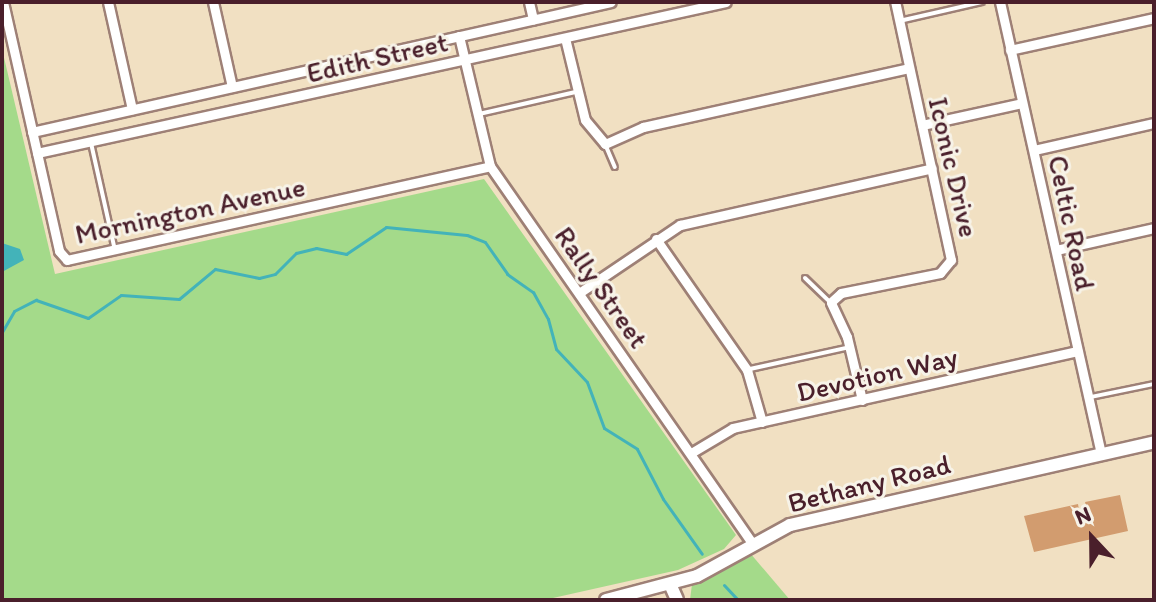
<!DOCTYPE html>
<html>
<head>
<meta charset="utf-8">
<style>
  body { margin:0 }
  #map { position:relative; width:1156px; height:602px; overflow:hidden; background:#f1e0c2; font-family:Itim,sans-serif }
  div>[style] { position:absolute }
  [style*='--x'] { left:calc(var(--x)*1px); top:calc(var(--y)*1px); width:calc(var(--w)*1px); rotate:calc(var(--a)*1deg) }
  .green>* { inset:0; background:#a4da8a }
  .water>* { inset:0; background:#43b3b9 }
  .stream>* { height:3px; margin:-1.5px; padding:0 1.5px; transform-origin:1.5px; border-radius:1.5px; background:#43b3b9 }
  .building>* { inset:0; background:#d29c6f }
  .roads { filter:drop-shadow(2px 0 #9e8076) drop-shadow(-2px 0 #9e8076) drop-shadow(0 2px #9e8076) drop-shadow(0 -2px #9e8076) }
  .lane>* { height:4px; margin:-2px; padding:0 2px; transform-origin:2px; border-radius:2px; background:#fff }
  .street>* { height:9px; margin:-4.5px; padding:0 4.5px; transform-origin:4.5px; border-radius:4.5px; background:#fff }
  .secondary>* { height:12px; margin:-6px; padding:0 6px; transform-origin:6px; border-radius:6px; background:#fff }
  span { translate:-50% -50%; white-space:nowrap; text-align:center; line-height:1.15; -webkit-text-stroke:6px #f7f3e8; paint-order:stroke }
  .street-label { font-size:28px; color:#4a1f2b }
  .frame { position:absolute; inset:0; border:4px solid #4a1f2b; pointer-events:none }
  .north { position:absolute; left:1052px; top:498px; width:80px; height:80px; -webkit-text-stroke:6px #f7f3e8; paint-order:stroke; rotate:338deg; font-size:22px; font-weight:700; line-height:32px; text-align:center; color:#4a1f2b }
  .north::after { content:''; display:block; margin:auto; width:28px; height:36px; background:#4a1f2b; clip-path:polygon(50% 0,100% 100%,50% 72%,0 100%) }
</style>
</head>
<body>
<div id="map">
  <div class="green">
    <div style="clip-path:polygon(2px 49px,55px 274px,484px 179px,736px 535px,724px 549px,678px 570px,544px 600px,2px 600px)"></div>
    <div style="clip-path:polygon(750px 553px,790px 600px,690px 600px,692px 584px)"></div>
  </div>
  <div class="water">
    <div style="clip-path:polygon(2px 243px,20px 249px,24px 260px,2px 272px)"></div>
  </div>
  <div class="stream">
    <div style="--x:2;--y:332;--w:24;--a:-60"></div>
    <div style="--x:14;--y:311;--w:25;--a:-27"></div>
    <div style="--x:36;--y:300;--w:55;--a:19.1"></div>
    <div style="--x:88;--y:318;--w:40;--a:-34.9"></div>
    <div style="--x:121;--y:295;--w:58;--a:3.9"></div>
    <div style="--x:179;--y:299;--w:47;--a:-39.8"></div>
    <div style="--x:215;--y:269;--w:45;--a:11.6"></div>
    <div style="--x:259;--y:278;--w:16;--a:-14"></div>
    <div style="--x:275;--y:274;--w:30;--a:-45"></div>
    <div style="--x:296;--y:253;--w:21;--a:-14"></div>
    <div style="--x:316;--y:248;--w:31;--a:11"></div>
    <div style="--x:346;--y:254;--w:48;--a:-34"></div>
    <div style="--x:386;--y:227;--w:81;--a:5.6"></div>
    <div style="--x:467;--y:235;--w:19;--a:21"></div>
    <div style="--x:485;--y:242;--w:39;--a:55"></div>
    <div style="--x:507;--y:274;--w:32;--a:35"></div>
    <div style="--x:533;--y:292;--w:31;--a:61"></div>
    <div style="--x:548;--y:319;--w:31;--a:75"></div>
    <div style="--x:556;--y:349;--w:45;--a:46.8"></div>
    <div style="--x:587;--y:382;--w:49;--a:69.7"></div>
    <div style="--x:604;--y:428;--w:39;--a:32"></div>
    <div style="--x:637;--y:449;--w:56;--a:62.5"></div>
    <div style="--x:663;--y:499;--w:67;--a:54.7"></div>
    <div style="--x:724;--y:585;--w:21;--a:47"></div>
  </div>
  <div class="building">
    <div style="clip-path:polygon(1120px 495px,1128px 531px,1034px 552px,1024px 516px,1078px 504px,1080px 515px,1088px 513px,1085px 502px)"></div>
  </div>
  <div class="roads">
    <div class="lane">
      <div style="--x:899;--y:21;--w:85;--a:-12.9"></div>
      <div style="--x:479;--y:114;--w:99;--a:-12.8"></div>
      <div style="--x:91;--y:143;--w:110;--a:77.4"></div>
      <div style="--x:605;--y:144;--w:25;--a:67"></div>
      <div style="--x:805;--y:278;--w:33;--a:44"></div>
      <div style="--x:750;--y:369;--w:102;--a:-12.4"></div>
      <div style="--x:1091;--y:397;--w:64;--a:-11.7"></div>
    </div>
    <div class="street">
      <div style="--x:3;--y:2;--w:255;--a:77.3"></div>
      <div style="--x:59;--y:251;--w:12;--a:48"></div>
      <div style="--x:67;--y:260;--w:433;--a:-12.5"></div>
      <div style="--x:108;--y:2;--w:110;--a:77.4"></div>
      <div style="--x:213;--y:2;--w:87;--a:77.4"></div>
      <div style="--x:529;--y:2;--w:18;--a:77"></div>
      <div style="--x:1000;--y:2;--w:463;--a:77.4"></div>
      <div style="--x:459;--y:36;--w:134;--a:76.6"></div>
      <div style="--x:490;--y:166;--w:459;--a:55.2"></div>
      <div style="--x:565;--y:38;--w:84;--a:76.3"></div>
      <div style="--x:585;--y:120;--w:31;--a:50"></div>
      <div style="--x:605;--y:144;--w:42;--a:-24.1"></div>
      <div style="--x:643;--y:127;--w:272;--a:-12.5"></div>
      <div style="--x:1010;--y:50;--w:148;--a:-12.5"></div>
      <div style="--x:922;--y:125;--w:102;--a:-12.4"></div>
      <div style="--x:32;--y:132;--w:593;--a:-12.65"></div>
      <div style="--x:1034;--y:150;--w:123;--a:-12.7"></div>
      <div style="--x:37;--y:153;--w:705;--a:-12.36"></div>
      <div style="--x:656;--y:239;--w:160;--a:55.2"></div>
      <div style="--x:747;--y:370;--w:54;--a:73.9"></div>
      <div style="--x:1056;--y:250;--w:100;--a:-12.7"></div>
      <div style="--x:579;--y:293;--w:122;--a:-34"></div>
      <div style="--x:680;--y:225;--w:258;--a:-12.7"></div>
      <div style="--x:862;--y:400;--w:65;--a:-103.4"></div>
      <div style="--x:847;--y:337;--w:38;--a:-115"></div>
      <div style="--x:831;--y:302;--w:13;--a:-42"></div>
      <div style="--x:841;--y:293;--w:101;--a:-11.4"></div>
      <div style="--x:940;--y:273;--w:17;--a:-50"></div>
      <div style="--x:951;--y:260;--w:264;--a:-102.2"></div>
      <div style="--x:691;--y:453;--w:49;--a:-30.8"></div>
      <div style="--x:733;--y:428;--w:353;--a:-12.6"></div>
    </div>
    <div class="secondary">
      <div style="--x:670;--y:584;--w:17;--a:66"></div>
      <div style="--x:606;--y:600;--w:94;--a:-14.8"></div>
      <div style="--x:697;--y:576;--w:106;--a:-28.7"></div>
      <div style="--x:790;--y:525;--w:373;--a:-12.8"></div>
    </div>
  </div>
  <div class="street-label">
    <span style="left:377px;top:57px;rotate:-13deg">Edith Street</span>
    <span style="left:954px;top:167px;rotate:77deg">Iconic Drive</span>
    <span style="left:190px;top:210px;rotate:-12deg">Mornington Avenue</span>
    <span style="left:1072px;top:223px;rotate:78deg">Celtic Road</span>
    <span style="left:602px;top:287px;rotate:55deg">Rally Street</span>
    <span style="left:877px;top:374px;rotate:-13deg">Devotion Way</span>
    <span style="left:869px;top:483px;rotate:-14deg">Bethany Road</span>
  </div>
  <div class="frame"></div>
  <div class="north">N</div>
</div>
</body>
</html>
